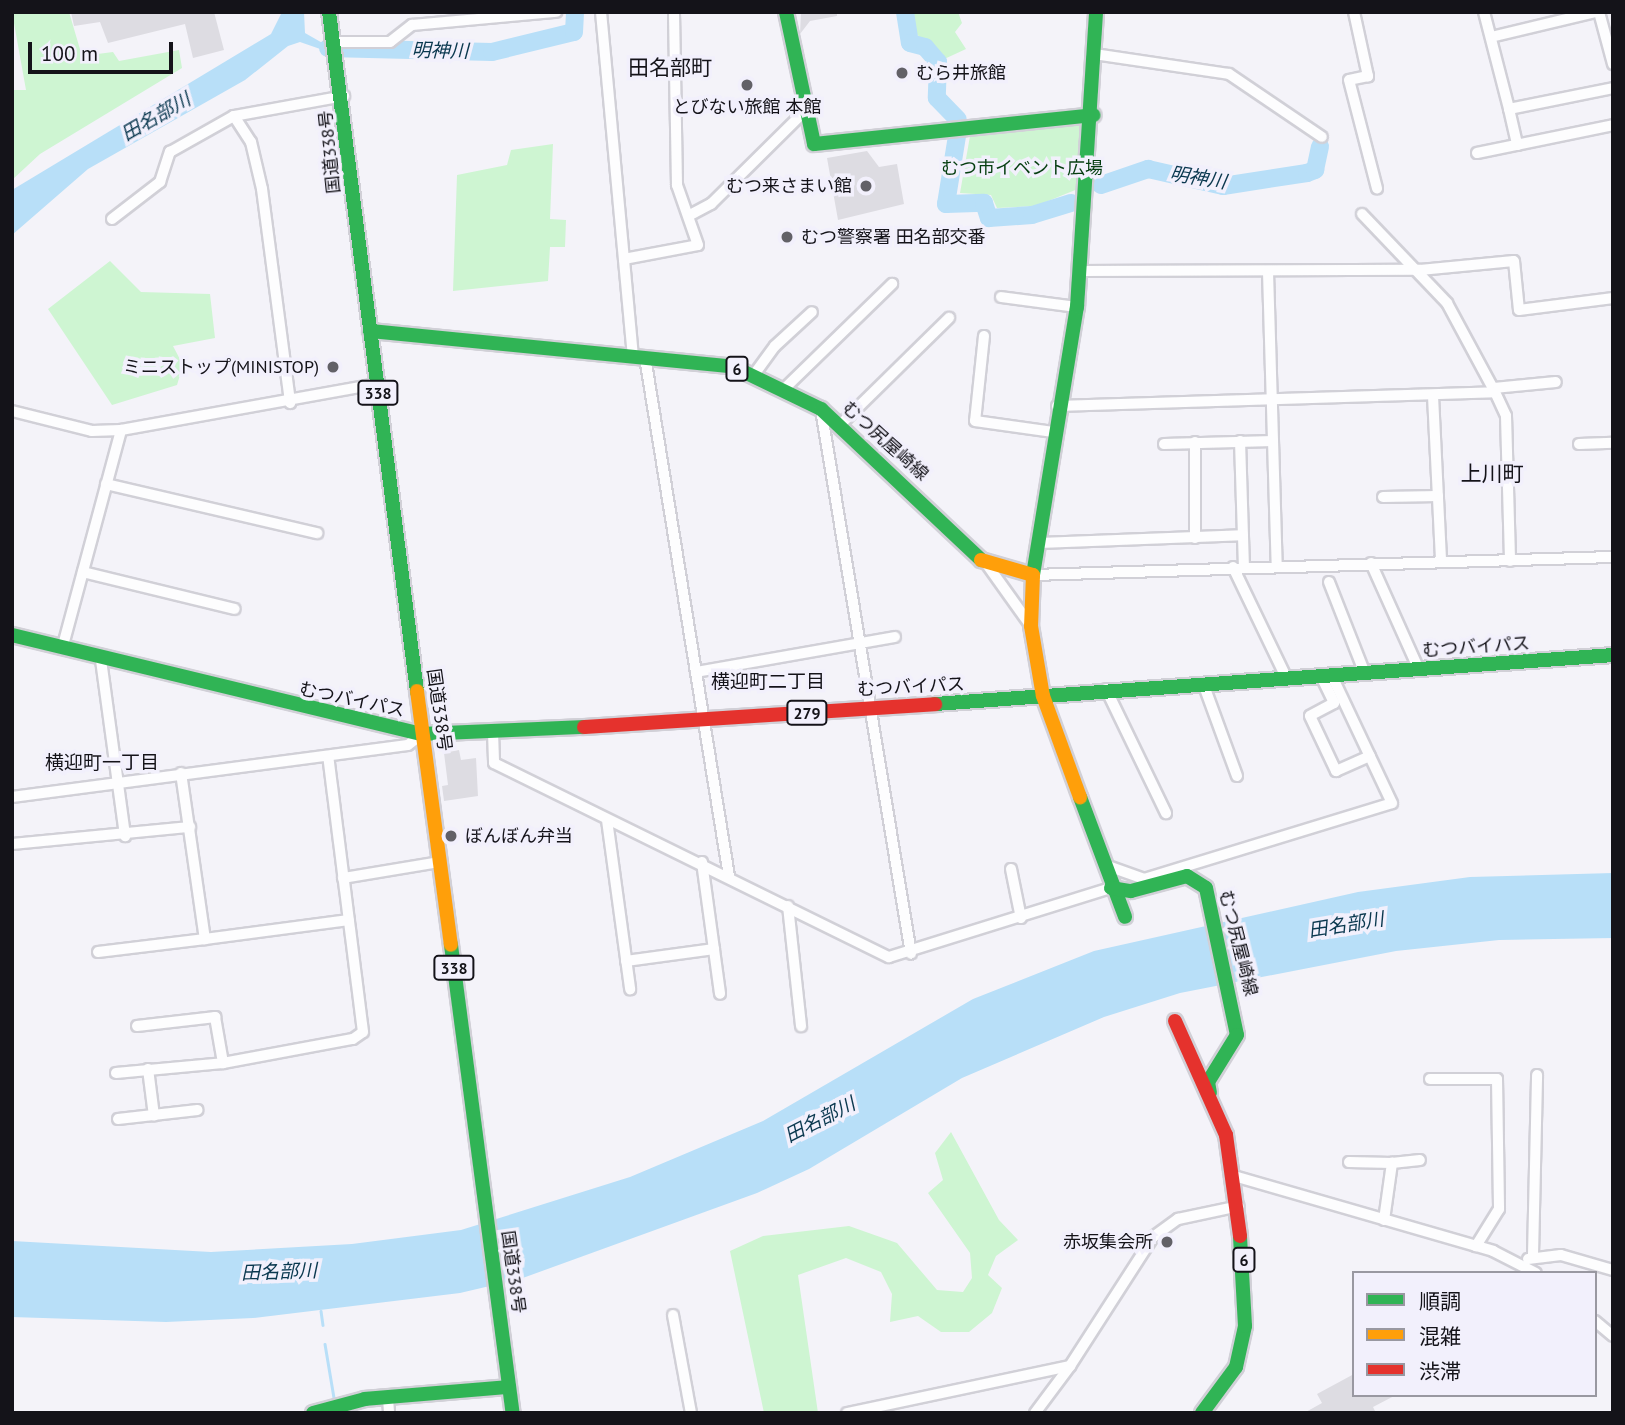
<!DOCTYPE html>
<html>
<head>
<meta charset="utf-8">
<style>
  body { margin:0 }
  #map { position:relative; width:1625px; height:1425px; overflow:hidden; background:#f4f3f9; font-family:"PT Sans","Noto Sans JP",sans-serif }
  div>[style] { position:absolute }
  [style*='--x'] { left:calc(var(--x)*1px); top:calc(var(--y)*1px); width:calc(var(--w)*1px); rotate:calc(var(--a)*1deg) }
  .green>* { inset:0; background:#cef5d2 }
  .water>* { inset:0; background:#b8dff8 }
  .stream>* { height:2.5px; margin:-1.25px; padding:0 1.25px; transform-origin:1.25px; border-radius:1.25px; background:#b8dff8 }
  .river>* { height:18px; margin:-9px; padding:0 9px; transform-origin:9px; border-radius:9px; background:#b8dff8 }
  .building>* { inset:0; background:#dddce2 }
  .roads { filter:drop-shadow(2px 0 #d1d0d7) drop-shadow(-2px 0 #d1d0d7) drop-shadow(0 2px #d1d0d7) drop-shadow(0 -2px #d1d0d7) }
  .street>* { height:10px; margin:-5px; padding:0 5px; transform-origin:5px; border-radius:5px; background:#fdfdfe }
  .fast>* { height:14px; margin:-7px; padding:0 7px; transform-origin:7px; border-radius:7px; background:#30b455 }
  .slow>* { height:14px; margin:-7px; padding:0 7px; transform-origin:7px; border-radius:7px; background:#ff9f0a }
  .jam>* { height:14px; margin:-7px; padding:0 7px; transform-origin:7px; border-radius:7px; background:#e5322d }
  .dots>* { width:19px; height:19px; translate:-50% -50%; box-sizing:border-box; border:4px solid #f2f0fc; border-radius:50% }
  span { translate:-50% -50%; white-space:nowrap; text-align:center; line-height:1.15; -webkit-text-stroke:7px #f2f0fc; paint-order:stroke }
  .shield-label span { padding:2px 5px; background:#f2f0fc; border:2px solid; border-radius:5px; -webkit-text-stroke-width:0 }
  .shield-label { font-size:16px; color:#141319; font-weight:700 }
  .poi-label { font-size:18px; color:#141319 }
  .left { translate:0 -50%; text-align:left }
  .right { translate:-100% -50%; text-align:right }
  .street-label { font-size:18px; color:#141319 }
  .park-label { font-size:18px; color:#053e10 }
  .water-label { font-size:19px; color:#0a384f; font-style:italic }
  .neighbourhood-label { font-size:19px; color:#141319 }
  .quarter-label { font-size:21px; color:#141319 }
  .frame { position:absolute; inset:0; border:14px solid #141319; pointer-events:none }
  .legend { position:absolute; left:1352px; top:1271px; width:245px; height:126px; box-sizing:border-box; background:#f2f0fc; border:2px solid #9998a1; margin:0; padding:9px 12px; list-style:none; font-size:21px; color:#141319 }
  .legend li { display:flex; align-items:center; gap:14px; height:35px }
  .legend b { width:35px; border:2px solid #9998a1 }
  .scale { position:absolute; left:28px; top:42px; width:145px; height:32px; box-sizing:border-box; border:4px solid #141319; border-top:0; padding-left:9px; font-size:21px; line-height:24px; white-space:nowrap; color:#141319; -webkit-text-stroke:5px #f2f0fc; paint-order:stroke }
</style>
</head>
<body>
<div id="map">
  <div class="green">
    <div style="clip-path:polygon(12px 12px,69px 12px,82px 56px,113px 52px,119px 61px,179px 50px,182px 68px,40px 154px,12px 180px,12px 90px,26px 90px)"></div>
    <div style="clip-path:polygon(908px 12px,958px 12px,962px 23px,955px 32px,966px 49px,940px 61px,916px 33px)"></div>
    <div style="clip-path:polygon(1085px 123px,1085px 186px,1036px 206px,997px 208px,991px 195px,960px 193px,970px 136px)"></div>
    <div style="clip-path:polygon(553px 144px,550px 219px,566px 220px,565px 247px,550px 247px,548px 281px,453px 291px,457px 175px,507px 165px,511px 150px)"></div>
    <div style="clip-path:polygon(110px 261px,141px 292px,210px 294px,215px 338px,173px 346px,183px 365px,177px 385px,112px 405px,48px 309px)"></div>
    <div style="clip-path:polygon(951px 1132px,999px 1220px,1018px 1240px,996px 1256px,988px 1275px,1002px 1288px,992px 1313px,969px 1332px,941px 1332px,918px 1316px,890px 1322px,892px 1294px,881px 1272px,846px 1258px,798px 1275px,818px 1413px,764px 1413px,730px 1251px,763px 1236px,849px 1226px,897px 1243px,937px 1290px,963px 1292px,972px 1278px,970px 1253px,928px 1193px,943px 1180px,935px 1153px)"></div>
  </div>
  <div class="water">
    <div style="clip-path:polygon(282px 12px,304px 12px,305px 33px,326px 45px,326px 51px,300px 42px,288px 46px,245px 80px,88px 169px,12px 235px,12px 190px,271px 34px)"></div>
    <div style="clip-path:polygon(1613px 873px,1613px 938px,1499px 940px,1396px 951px,1180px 993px,1104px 1017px,962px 1078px,809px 1169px,757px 1193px,520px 1279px,460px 1293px,253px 1318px,166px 1322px,12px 1317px,12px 1241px,211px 1252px,352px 1244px,461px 1230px,630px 1177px,763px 1121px,973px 999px,1094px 951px,1358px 892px,1470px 877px)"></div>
  </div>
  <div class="stream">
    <div style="--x:321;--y:1311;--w:14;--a:82"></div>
    <div style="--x:325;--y:1344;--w:55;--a:80.5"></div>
  </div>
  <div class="river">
    <div style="--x:905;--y:12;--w:31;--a:81"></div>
    <div style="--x:910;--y:43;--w:16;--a:15"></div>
    <div style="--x:925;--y:47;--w:20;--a:49"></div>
    <div style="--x:938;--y:62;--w:36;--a:92"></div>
    <div style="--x:937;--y:98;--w:30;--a:46"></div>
    <div style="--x:328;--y:48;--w:164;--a:1.4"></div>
    <div style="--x:492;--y:52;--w:84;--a:-13.7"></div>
    <div style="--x:574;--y:32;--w:20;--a:-87"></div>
    <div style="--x:957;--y:136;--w:69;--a:99.2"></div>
    <div style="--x:946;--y:204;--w:38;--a:-2"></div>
    <div style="--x:984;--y:203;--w:16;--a:72"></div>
    <div style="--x:989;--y:218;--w:43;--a:-4"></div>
    <div style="--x:1032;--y:215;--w:41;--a:-17.1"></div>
    <div style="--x:1101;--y:185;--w:50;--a:-18.8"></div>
    <div style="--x:1148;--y:169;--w:77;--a:12.8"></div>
    <div style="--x:1223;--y:186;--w:85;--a:-8.8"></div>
    <div style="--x:1307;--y:173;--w:9;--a:-21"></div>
    <div style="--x:1315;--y:170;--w:24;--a:-78"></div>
  </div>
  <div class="building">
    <div style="clip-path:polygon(71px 12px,214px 12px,224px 50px,193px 58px,185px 24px,108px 43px,100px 22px,74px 26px)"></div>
    <div style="clip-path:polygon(801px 12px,837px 12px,837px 16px,810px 21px,800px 34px)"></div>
    <div style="clip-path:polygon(867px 151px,879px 167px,897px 164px,904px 204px,838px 220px,827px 158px)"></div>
    <div style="clip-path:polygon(459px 750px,461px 760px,476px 758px,478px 796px,444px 801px,442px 786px,448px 785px,444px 753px)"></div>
    <div style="clip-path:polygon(1354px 1374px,1354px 1395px,1396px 1395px,1373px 1407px,1376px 1413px,1304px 1413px,1322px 1403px,1317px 1394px)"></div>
  </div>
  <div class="roads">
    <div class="street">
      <div style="--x:601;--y:12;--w:343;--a:84.7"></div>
      <div style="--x:1354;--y:12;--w:66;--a:77.7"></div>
      <div style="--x:1368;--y:76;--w:19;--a:168"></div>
      <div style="--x:1349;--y:80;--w:112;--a:75.5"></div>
      <div style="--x:1484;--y:12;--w:100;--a:75.5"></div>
      <div style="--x:1509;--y:109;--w:106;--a:-11.4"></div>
      <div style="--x:1599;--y:12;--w:54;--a:74.9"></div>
      <div style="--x:1491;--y:37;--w:108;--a:-13.4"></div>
      <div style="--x:335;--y:42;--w:55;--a:0"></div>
      <div style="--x:390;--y:42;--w:28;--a:-38"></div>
      <div style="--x:412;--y:25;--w:145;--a:-5.2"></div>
      <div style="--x:1094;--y:54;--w:136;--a:8.4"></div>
      <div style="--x:1229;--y:74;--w:112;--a:34.1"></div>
      <div style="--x:1509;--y:109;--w:37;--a:77"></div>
      <div style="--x:234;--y:116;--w:31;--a:57"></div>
      <div style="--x:251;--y:142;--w:48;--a:76.8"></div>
      <div style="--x:262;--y:189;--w:216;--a:82.5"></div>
      <div style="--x:1477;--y:153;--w:139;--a:-11.6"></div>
      <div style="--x:1362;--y:214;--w:123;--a:46.3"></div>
      <div style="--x:1447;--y:303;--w:101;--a:61.7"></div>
      <div style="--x:690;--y:215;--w:24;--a:-28"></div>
      <div style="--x:711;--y:204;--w:135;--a:-44.7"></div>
      <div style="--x:112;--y:219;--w:61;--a:-37.6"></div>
      <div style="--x:160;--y:182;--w:32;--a:-72"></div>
      <div style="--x:170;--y:152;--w:73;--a:-29.4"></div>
      <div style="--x:234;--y:116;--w:112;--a:-10.3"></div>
      <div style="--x:624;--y:259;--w:75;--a:-10.7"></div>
      <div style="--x:698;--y:245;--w:64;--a:-109.3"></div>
      <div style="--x:677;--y:185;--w:173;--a:-91"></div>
      <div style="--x:1081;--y:271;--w:339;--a:-0.2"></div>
      <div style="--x:1420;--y:270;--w:94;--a:-5.5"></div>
      <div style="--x:1514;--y:261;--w:49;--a:84.2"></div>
      <div style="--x:1519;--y:310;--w:95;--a:-7.3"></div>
      <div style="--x:1268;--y:272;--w:295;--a:88.3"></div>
      <div style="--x:1001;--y:297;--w:77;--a:7.5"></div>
      <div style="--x:984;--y:336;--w:85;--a:96"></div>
      <div style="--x:975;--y:421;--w:79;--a:8"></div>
      <div style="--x:645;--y:357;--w:526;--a:80.81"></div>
      <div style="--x:753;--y:376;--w:37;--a:-54"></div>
      <div style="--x:775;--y:346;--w:50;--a:-42.6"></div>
      <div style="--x:1494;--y:388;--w:62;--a:-5.5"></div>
      <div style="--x:784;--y:389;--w:151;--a:-44.2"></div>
      <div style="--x:1433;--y:396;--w:166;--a:87.2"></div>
      <div style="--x:1057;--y:406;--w:438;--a:-1.8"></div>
      <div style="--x:1495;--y:392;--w:26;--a:65"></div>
      <div style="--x:1506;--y:416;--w:145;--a:88.4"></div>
      <div style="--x:821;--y:409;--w:552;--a:80.62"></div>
      <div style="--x:12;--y:411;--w:82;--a:14"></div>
      <div style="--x:92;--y:431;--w:29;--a:-2"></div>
      <div style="--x:121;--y:430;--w:259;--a:-10.2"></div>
      <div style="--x:840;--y:425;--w:153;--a:-44.5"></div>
      <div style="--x:1240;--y:441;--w:126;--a:88.2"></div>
      <div style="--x:1195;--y:442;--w:96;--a:90"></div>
      <div style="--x:1164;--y:444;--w:109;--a:-1.6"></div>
      <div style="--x:1579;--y:444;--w:34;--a:-2"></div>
      <div style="--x:106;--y:484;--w:217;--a:13.1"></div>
      <div style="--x:1383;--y:497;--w:55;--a:-1"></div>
      <div style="--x:1038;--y:543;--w:205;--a:-2.2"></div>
      <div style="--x:1371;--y:563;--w:117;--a:65.8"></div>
      <div style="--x:988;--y:566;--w:74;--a:54.4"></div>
      <div style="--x:1233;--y:567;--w:124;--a:64.3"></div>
      <div style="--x:83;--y:572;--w:156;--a:13.7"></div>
      <div style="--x:1033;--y:575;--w:580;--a:-1.78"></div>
      <div style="--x:1329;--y:582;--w:99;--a:68.6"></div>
      <div style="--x:62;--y:649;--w:227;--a:-74.9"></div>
      <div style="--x:101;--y:660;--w:178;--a:82.2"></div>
      <div style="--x:696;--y:672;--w:202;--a:-10"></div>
      <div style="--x:1321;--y:676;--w:30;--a:64"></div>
      <div style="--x:1334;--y:703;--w:27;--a:152"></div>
      <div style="--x:1310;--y:716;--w:61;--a:64.7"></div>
      <div style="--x:1336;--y:771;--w:37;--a:-24"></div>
      <div style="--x:1203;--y:683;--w:99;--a:69.9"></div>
      <div style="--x:1106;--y:689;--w:138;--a:64.2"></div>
      <div style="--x:493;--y:732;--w:31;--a:88"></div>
      <div style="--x:494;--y:763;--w:440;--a:26.2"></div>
      <div style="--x:889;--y:957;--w:232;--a:-17.3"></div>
      <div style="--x:181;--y:773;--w:168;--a:81.8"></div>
      <div style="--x:205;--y:939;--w:145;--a:-7.5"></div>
      <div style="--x:12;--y:797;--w:399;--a:-7.5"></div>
      <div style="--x:408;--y:745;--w:18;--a:-38"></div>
      <div style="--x:607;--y:820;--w:171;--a:82.2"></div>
      <div style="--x:12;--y:844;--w:179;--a:-5.5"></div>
      <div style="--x:702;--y:862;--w:133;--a:82.2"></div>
      <div style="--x:1105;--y:865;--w:41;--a:19.7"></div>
      <div style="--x:1144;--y:879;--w:259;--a:-17"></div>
      <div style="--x:1392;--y:803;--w:140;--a:-115.3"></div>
      <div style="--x:1011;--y:869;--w:50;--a:78.5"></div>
      <div style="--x:343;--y:878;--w:98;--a:-9.4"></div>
      <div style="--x:788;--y:906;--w:121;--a:83.8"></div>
      <div style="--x:98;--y:952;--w:108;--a:-6.9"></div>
      <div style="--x:626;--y:961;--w:89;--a:-7.8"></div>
      <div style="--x:137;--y:1026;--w:79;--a:-6.6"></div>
      <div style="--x:215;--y:1017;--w:47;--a:80.1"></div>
      <div style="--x:148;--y:1069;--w:47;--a:82.7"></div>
      <div style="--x:116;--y:1073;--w:107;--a:-5.3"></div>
      <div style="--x:223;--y:1063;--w:132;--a:-10.5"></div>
      <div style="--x:353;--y:1039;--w:12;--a:-35"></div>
      <div style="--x:363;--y:1032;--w:278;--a:-97.2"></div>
      <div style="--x:1430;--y:1079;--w:67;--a:0"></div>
      <div style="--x:1497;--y:1079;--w:130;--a:89.1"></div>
      <div style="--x:1499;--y:1209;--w:44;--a:121.9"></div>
      <div style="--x:118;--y:1119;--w:80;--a:-6.5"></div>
      <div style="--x:1349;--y:1162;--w:43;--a:1.3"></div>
      <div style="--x:1234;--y:1176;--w:270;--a:16.1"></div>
      <div style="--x:1493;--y:1251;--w:48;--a:27.1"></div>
      <div style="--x:1384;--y:1220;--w:58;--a:-82"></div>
      <div style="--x:1392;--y:1163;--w:28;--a:-6"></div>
      <div style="--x:1533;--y:1255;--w:180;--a:-88.7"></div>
      <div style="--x:1528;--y:1259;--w:33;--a:-7"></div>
      <div style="--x:1561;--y:1255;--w:54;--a:16.1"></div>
      <div style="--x:673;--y:1315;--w:100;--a:79.6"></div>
      <div style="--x:1595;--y:1321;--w:23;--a:40"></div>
      <div style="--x:388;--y:1398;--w:15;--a:86"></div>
      <div style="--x:847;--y:1413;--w:228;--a:-11.9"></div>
      <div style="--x:1070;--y:1366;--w:153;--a:-57.2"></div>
      <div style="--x:1153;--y:1237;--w:31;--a:-36"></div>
      <div style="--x:1178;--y:1219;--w:62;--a:-12"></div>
      <div style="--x:1035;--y:1413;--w:59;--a:-53.3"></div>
    </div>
    <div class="fast">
      <div style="--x:329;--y:12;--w:685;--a:82.62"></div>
      <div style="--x:786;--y:12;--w:135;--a:78"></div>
      <div style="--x:814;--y:144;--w:281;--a:-5.9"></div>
      <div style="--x:370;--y:331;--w:366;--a:5.6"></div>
      <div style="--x:734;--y:367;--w:97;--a:25.8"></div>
      <div style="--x:821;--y:409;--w:220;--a:43.3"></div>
      <div style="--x:1033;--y:575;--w:272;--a:-80.7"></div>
      <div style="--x:1077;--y:307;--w:296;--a:-86.3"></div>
      <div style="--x:12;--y:635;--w:422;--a:13.6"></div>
      <div style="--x:422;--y:734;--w:162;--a:-2.5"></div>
      <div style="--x:935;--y:704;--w:680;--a:-4.13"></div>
      <div style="--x:1080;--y:797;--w:128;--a:69.4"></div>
      <div style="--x:1111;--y:888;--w:20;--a:9"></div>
      <div style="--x:1131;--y:891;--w:58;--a:-15"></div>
      <div style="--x:1187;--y:876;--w:22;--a:32"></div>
      <div style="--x:1206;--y:888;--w:150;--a:78.1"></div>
      <div style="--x:1237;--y:1035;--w:55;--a:121.7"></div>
      <div style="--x:1208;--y:1082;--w:11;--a:80"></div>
      <div style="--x:451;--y:945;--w:472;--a:82.5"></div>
      <div style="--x:313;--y:1413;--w:54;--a:-15.1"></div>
      <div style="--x:365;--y:1399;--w:144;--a:-4.8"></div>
      <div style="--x:1202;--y:1413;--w:57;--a:-53.5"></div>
      <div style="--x:1236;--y:1367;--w:42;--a:-77.6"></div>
      <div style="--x:1245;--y:1326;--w:90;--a:-93.2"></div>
    </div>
    <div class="slow">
      <div style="--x:981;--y:560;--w:54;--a:16.1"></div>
      <div style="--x:1033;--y:575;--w:51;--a:92.2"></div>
      <div style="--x:1031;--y:626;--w:71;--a:80.3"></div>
      <div style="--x:1043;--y:696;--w:108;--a:69.9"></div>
      <div style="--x:417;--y:691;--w:256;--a:82.4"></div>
    </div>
    <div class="jam">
      <div style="--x:584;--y:727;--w:352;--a:-3.7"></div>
      <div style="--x:1175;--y:1021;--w:125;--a:65.9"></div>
      <div style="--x:1226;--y:1135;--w:102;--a:82.1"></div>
    </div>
  </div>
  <div class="dots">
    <div style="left:902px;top:73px;background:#626167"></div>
    <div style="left:747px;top:85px;background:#626167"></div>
    <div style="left:866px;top:186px;background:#626167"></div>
    <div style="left:787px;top:237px;background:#626167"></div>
    <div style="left:333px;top:367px;background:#626167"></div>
    <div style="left:451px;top:836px;background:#626167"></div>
    <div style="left:1167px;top:1242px;background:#626167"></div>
  </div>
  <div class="shield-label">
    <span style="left:737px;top:369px">6</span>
    <span style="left:378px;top:393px">338</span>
    <span style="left:807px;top:713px">279</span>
    <span style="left:454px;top:968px">338</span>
    <span style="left:1244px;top:1260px">6</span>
  </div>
  <div class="poi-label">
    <span class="left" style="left:916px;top:73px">むら井旅館</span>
    <span style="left:747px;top:107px">とびない旅館 本館</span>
    <span class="right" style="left:852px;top:186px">むつ来さまい館</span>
    <span class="left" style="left:801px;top:237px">むつ警察署 田名部交番</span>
    <span class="right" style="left:319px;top:367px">ミニストップ(MINISTOP)</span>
    <span class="left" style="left:465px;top:836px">ぼんぼん弁当</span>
    <span class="right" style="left:1153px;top:1242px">赤坂集会所</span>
  </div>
  <div class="street-label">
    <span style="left:330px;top:152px;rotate:-96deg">国道338号</span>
    <span style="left:885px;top:441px;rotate:42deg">むつ尻屋崎線</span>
    <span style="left:1476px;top:647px;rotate:-4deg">むつバイパス</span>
    <span style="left:911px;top:687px;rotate:-3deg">むつバイパス</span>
    <span style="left:352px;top:700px;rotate:12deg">むつバイパス</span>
    <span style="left:439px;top:710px;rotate:82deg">国道338号</span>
    <span style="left:1238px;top:943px;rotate:76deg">むつ尻屋崎線</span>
    <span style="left:513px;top:1272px;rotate:82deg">国道338号</span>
  </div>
  <div class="park-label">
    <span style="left:1022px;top:168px">むつ市イベント広場</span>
  </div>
  <div class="water-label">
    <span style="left:440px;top:51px;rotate:1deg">明神川</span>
    <span style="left:156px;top:117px;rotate:-30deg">田名部川</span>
    <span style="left:1198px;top:178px;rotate:9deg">明神川</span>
    <span style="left:1346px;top:925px;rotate:-9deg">田名部川</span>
    <span style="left:820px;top:1120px;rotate:-27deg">田名部川</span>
    <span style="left:279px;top:1272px;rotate:-2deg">田名部川</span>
  </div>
  <div class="neighbourhood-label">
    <span style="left:768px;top:682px">横迎町二丁目</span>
    <span style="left:102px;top:763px">横迎町一丁目</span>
  </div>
  <div class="quarter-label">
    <span style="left:670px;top:68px">田名部町</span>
    <span style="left:1492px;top:474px">上川町</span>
  </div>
  <div class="frame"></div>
  <ul class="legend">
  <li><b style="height:9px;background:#30b455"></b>順調</li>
  <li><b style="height:9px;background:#ff9f0a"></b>混雑</li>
  <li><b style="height:9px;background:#e5322d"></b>渋滞</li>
  </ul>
  <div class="scale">100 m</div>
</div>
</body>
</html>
